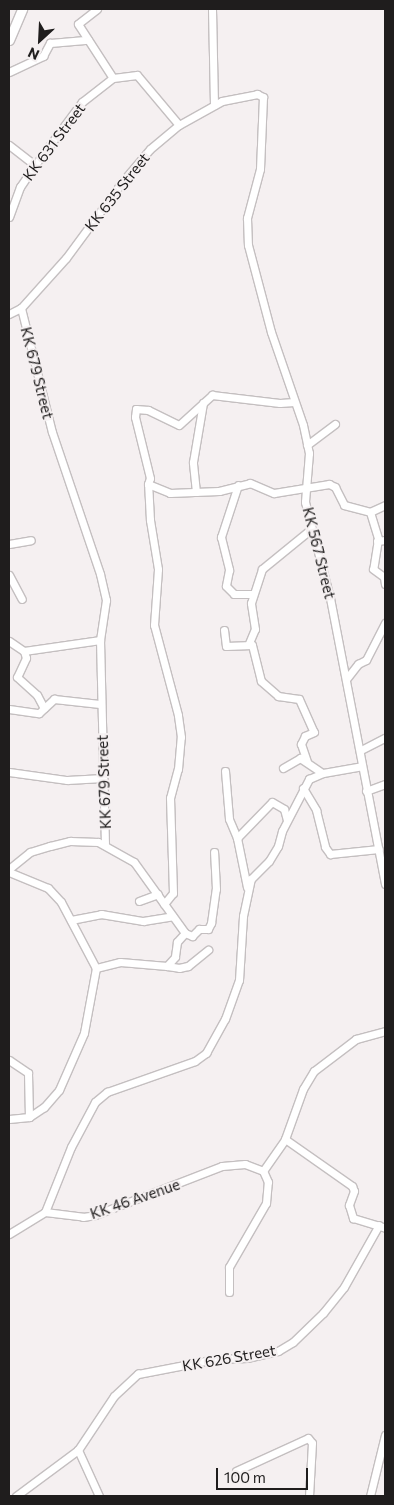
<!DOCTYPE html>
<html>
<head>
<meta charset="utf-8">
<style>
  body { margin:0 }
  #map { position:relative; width:394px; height:1505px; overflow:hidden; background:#f5f0f1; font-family:Commissioner,sans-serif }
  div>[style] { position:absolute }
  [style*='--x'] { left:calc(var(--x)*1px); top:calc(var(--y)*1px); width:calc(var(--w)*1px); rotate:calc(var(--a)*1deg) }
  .roads { filter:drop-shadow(1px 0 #c4bfc0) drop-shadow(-1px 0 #c4bfc0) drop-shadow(0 1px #c4bfc0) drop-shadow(0 -1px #c4bfc0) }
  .minor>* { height:7px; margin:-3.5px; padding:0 3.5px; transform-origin:3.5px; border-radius:3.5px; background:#fff }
  .major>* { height:9px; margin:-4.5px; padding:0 4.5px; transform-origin:4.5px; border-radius:4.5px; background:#fff }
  span { translate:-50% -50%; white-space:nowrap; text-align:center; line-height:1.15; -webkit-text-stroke:4px #f5f0f1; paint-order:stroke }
  .street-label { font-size:15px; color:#1f1d1d }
  .frame { position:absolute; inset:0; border:10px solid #1f1d1d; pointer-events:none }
  .north { position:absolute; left:15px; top:15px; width:50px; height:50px; -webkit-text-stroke:4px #f5f0f1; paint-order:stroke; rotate:205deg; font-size:14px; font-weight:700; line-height:20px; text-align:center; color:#1f1d1d }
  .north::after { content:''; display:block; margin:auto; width:18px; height:22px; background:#1f1d1d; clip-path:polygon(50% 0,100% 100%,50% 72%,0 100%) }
  .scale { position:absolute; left:216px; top:1468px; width:92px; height:22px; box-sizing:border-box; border:2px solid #1f1d1d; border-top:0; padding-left:6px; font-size:15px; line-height:18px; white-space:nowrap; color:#1f1d1d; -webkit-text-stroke:4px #f5f0f1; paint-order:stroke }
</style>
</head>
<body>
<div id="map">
  <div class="roads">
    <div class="minor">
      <div style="--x:97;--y:9;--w:24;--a:142"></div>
      <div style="--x:78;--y:24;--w:64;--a:57.1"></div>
      <div style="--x:212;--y:9;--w:96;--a:88.8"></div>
      <div style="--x:9;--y:72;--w:38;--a:-25"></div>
      <div style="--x:43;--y:56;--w:15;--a:-62"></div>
      <div style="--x:50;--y:43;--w:38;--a:-5"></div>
      <div style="--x:9;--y:145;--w:33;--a:38"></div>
      <div style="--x:9;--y:217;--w:32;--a:-70"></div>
      <div style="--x:20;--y:187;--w:27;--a:-56"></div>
      <div style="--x:35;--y:165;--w:79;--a:-53.3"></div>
      <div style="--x:82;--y:102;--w:39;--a:-38"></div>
      <div style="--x:113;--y:78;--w:24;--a:-7"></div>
      <div style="--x:137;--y:75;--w:65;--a:50"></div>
      <div style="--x:21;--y:308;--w:128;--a:76"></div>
      <div style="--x:52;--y:432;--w:150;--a:71.3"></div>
      <div style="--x:100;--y:574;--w:27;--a:77"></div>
      <div style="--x:106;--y:600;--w:40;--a:98.5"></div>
      <div style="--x:100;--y:640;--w:205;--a:88.6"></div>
      <div style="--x:9;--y:314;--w:13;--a:-27"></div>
      <div style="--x:21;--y:308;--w:67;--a:-48"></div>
      <div style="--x:66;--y:258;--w:94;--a:-53.6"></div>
      <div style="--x:122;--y:182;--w:43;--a:-49.7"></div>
      <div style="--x:150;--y:149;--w:38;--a:-40"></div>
      <div style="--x:179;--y:125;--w:49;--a:-29.2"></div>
      <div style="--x:222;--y:101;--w:36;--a:-11"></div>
      <div style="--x:257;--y:94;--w:7;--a:27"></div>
      <div style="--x:263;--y:97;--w:72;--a:92.4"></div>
      <div style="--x:260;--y:169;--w:51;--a:104.9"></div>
      <div style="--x:247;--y:218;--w:27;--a:88"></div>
      <div style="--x:248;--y:245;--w:90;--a:75.2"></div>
      <div style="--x:271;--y:332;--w:98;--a:71"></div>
      <div style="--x:303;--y:425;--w:29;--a:78"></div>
      <div style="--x:309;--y:453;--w:49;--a:94.7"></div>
      <div style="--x:305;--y:502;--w:99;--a:75.4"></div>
      <div style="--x:330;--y:598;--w:291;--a:79.1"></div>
      <div style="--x:307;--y:445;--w:35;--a:-37"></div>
      <div style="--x:148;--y:484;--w:24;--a:22"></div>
      <div style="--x:170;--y:493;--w:49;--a:-2.3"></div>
      <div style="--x:219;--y:491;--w:32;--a:-14"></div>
      <div style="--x:250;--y:483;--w:26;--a:23"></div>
      <div style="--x:274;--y:493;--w:56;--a:-9.3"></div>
      <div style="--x:329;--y:484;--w:7;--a:27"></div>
      <div style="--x:335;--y:487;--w:20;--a:63"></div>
      <div style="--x:344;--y:505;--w:27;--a:15"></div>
      <div style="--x:370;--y:512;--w:17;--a:-25"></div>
      <div style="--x:238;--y:485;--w:55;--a:108.1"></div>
      <div style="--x:221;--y:537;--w:34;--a:76"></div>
      <div style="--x:229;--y:570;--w:16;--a:101"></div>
      <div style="--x:226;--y:586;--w:11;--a:45"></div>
      <div style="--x:234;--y:594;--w:19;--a:0"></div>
      <div style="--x:196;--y:492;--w:30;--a:-96"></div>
      <div style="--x:193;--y:462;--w:60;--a:-80.4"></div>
      <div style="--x:370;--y:512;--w:28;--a:73"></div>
      <div style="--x:378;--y:539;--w:30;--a:99"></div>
      <div style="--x:373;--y:569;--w:14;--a:36"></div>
      <div style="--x:384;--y:577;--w:7;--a:82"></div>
      <div style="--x:377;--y:541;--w:8;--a:-7"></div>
      <div style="--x:9;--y:544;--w:22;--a:-10"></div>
      <div style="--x:9;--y:575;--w:27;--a:62"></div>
      <div style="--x:224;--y:630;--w:16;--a:83"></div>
      <div style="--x:226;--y:646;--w:26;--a:-2"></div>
      <div style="--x:252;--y:645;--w:37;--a:76"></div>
      <div style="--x:261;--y:681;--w:23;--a:41"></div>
      <div style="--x:278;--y:696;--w:21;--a:8"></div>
      <div style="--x:299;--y:699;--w:36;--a:66"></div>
      <div style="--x:314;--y:732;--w:10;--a:156"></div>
      <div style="--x:305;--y:736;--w:9;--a:117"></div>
      <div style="--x:301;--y:744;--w:18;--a:71"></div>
      <div style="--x:9;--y:641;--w:18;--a:34"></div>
      <div style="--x:24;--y:651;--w:77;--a:-8.2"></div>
      <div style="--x:249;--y:643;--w:15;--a:-67"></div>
      <div style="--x:255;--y:629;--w:26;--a:-99"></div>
      <div style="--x:251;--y:603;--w:36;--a:-72"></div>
      <div style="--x:262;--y:569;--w:63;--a:-39.2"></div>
      <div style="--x:24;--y:651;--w:7;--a:74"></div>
      <div style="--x:26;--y:658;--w:21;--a:115"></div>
      <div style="--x:17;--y:677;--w:27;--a:42"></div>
      <div style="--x:37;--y:695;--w:15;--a:62"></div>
      <div style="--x:347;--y:678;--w:18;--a:-52"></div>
      <div style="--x:358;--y:664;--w:9;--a:-27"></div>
      <div style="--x:366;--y:660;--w:42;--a:-62.8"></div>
      <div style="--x:9;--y:709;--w:30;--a:8"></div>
      <div style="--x:39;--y:713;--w:21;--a:-43"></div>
      <div style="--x:54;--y:699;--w:46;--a:6.2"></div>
      <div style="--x:361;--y:750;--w:27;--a:-27"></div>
      <div style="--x:283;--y:768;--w:20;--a:-30"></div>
      <div style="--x:300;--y:758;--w:27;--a:34"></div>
      <div style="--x:225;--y:771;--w:48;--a:85.2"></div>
      <div style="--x:229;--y:819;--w:21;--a:67"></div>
      <div style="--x:237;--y:838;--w:50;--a:78.5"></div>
      <div style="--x:9;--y:772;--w:59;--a:7.9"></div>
      <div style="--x:67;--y:780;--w:36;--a:-3"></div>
      <div style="--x:303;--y:788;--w:26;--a:59"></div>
      <div style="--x:316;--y:810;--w:38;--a:76"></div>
      <div style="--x:325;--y:847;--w:9;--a:54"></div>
      <div style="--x:330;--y:854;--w:49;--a:-5.8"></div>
      <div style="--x:366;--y:791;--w:20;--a:-20"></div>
      <div style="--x:237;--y:838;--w:50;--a:-45.8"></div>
      <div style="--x:272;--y:802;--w:14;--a:30"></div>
      <div style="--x:284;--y:809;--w:11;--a:75"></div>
      <div style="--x:9;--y:869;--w:27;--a:-39"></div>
      <div style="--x:30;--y:852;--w:21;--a:-17"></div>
      <div style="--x:50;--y:846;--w:21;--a:-14"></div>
      <div style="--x:70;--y:841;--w:28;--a:2"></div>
      <div style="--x:98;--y:842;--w:41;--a:29.1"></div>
      <div style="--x:134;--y:862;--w:87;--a:54.3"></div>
      <div style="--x:185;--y:933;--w:12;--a:132"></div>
      <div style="--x:177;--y:942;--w:15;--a:98"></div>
      <div style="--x:175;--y:957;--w:12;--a:132"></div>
      <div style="--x:167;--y:966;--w:47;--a:-175.1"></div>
      <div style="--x:120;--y:962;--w:25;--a:166"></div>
      <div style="--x:96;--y:968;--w:66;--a:100.5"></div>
      <div style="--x:84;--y:1033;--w:62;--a:113.7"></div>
      <div style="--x:59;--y:1090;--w:23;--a:131"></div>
      <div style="--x:44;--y:1107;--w:18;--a:146"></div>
      <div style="--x:29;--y:1117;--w:20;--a:174"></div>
      <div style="--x:9;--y:872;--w:42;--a:22.3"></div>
      <div style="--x:48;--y:888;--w:19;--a:47"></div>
      <div style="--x:61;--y:902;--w:75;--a:62.1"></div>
      <div style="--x:139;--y:901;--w:20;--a:-20"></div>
      <div style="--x:164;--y:904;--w:14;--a:-51"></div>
      <div style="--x:173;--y:893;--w:95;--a:-91.8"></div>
      <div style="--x:170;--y:798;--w:30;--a:-75"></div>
      <div style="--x:178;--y:769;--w:32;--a:-85"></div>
      <div style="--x:181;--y:737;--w:22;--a:-98"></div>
      <div style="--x:178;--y:715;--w:93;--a:-104.9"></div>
      <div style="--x:154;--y:625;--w:56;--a:-85.9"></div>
      <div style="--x:158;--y:569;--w:50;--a:-99.3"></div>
      <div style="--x:150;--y:520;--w:36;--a:-93"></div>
      <div style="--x:148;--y:484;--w:6;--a:-72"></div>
      <div style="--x:150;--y:478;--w:63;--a:-103.8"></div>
      <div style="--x:135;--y:417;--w:8;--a:-83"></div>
      <div style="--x:136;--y:409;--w:12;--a:5"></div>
      <div style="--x:148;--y:410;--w:34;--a:26"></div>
      <div style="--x:179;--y:425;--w:45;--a:-42.3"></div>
      <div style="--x:212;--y:395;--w:68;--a:6.7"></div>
      <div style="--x:280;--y:403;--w:14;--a:-4"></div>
      <div style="--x:71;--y:920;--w:31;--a:-11"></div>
      <div style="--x:101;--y:914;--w:43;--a:9.5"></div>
      <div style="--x:143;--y:921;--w:30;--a:-9"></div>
      <div style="--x:185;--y:933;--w:8;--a:23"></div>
      <div style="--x:192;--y:936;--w:10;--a:-45"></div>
      <div style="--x:199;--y:929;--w:9;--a:0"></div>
      <div style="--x:208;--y:929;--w:7;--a:-63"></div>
      <div style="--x:211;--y:923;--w:34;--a:-82"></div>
      <div style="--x:216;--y:889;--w:37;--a:-93"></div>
      <div style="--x:167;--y:966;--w:12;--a:9"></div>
      <div style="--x:179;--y:968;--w:9;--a:-13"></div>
      <div style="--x:188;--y:966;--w:26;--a:-39"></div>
      <div style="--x:9;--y:1060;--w:23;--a:34"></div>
      <div style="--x:28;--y:1073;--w:44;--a:88.7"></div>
      <div style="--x:285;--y:1139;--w:82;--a:35"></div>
      <div style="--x:352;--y:1186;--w:5;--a:68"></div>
      <div style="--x:354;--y:1191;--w:15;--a:110"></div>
      <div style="--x:349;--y:1205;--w:14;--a:73"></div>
      <div style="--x:353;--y:1218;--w:34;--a:17"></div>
      <div style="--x:263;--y:1171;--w:39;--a:-55"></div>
      <div style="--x:285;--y:1139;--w:53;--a:-70.2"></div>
      <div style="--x:303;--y:1089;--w:21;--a:-59"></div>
      <div style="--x:314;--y:1071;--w:53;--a:-37.3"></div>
      <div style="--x:356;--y:1039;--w:30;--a:-15"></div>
      <div style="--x:45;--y:1212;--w:70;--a:-68.2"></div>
      <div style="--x:71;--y:1147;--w:51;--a:-61.9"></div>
      <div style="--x:95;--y:1102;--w:16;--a:-40"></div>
      <div style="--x:107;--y:1092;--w:93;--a:-19.4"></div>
      <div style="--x:195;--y:1061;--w:14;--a:-36"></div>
      <div style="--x:206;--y:1053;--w:39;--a:-61"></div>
      <div style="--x:225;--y:1019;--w:41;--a:-70.3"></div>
      <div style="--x:239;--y:980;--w:64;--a:-86.4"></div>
      <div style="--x:243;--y:916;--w:38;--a:-78"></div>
      <div style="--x:251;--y:879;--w:25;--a:-45"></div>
      <div style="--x:269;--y:861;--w:17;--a:-59"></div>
      <div style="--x:278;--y:846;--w:16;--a:-75"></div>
      <div style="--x:282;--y:831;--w:59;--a:-62.6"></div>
      <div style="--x:309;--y:779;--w:15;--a:-23"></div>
      <div style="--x:323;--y:773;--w:39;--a:-10"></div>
      <div style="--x:9;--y:1234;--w:42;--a:-31.4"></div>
      <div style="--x:45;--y:1212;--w:38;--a:7"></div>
      <div style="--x:83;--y:1217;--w:12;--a:-9"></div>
      <div style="--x:95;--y:1215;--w:136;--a:-21.1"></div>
      <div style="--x:222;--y:1166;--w:23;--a:-5"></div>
      <div style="--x:245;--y:1164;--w:19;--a:21"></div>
      <div style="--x:229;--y:1292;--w:25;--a:-90"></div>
      <div style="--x:229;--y:1267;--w:74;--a:-60"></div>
      <div style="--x:266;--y:1203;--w:21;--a:-85"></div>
      <div style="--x:268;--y:1182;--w:12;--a:-114"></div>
      <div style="--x:236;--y:1471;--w:79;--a:-24.6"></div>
      <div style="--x:308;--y:1438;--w:6;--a:51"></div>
      <div style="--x:312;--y:1443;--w:53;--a:93.2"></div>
      <div style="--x:16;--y:1496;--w:77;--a:-36.6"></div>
      <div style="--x:99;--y:1496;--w:51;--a:-114.5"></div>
      <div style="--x:78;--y:1450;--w:65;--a:-56.3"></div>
      <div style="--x:114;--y:1396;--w:33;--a:-43"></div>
      <div style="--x:138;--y:1374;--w:79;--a:-10.9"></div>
      <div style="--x:216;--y:1359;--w:31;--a:-2"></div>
      <div style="--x:247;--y:1358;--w:32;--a:-13"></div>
      <div style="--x:278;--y:1351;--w:17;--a:-31"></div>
      <div style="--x:293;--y:1342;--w:42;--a:-44"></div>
      <div style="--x:323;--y:1313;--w:33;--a:-51"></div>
      <div style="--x:344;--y:1287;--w:71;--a:-60.6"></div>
      <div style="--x:370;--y:1496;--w:63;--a:-76.2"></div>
    </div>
    <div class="major">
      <div style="--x:9;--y:40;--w:34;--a:-67"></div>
    </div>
  </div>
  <div class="street-label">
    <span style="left:54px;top:142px;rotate:-53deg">KK 631 Street</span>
    <span style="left:117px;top:192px;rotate:-52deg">KK 635 Street</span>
    <span style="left:37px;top:373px;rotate:76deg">KK 679 Street</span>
    <span style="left:319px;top:553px;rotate:76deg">KK 567 Street</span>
    <span style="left:104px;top:782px;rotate:-92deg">KK 679 Street</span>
    <span style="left:135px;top:1199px;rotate:-19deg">KK 46 Avenue</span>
    <span style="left:229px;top:1358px;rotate:-10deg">KK 626 Street</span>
  </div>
  <div class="frame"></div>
  <div class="north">N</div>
  <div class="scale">100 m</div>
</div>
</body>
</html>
